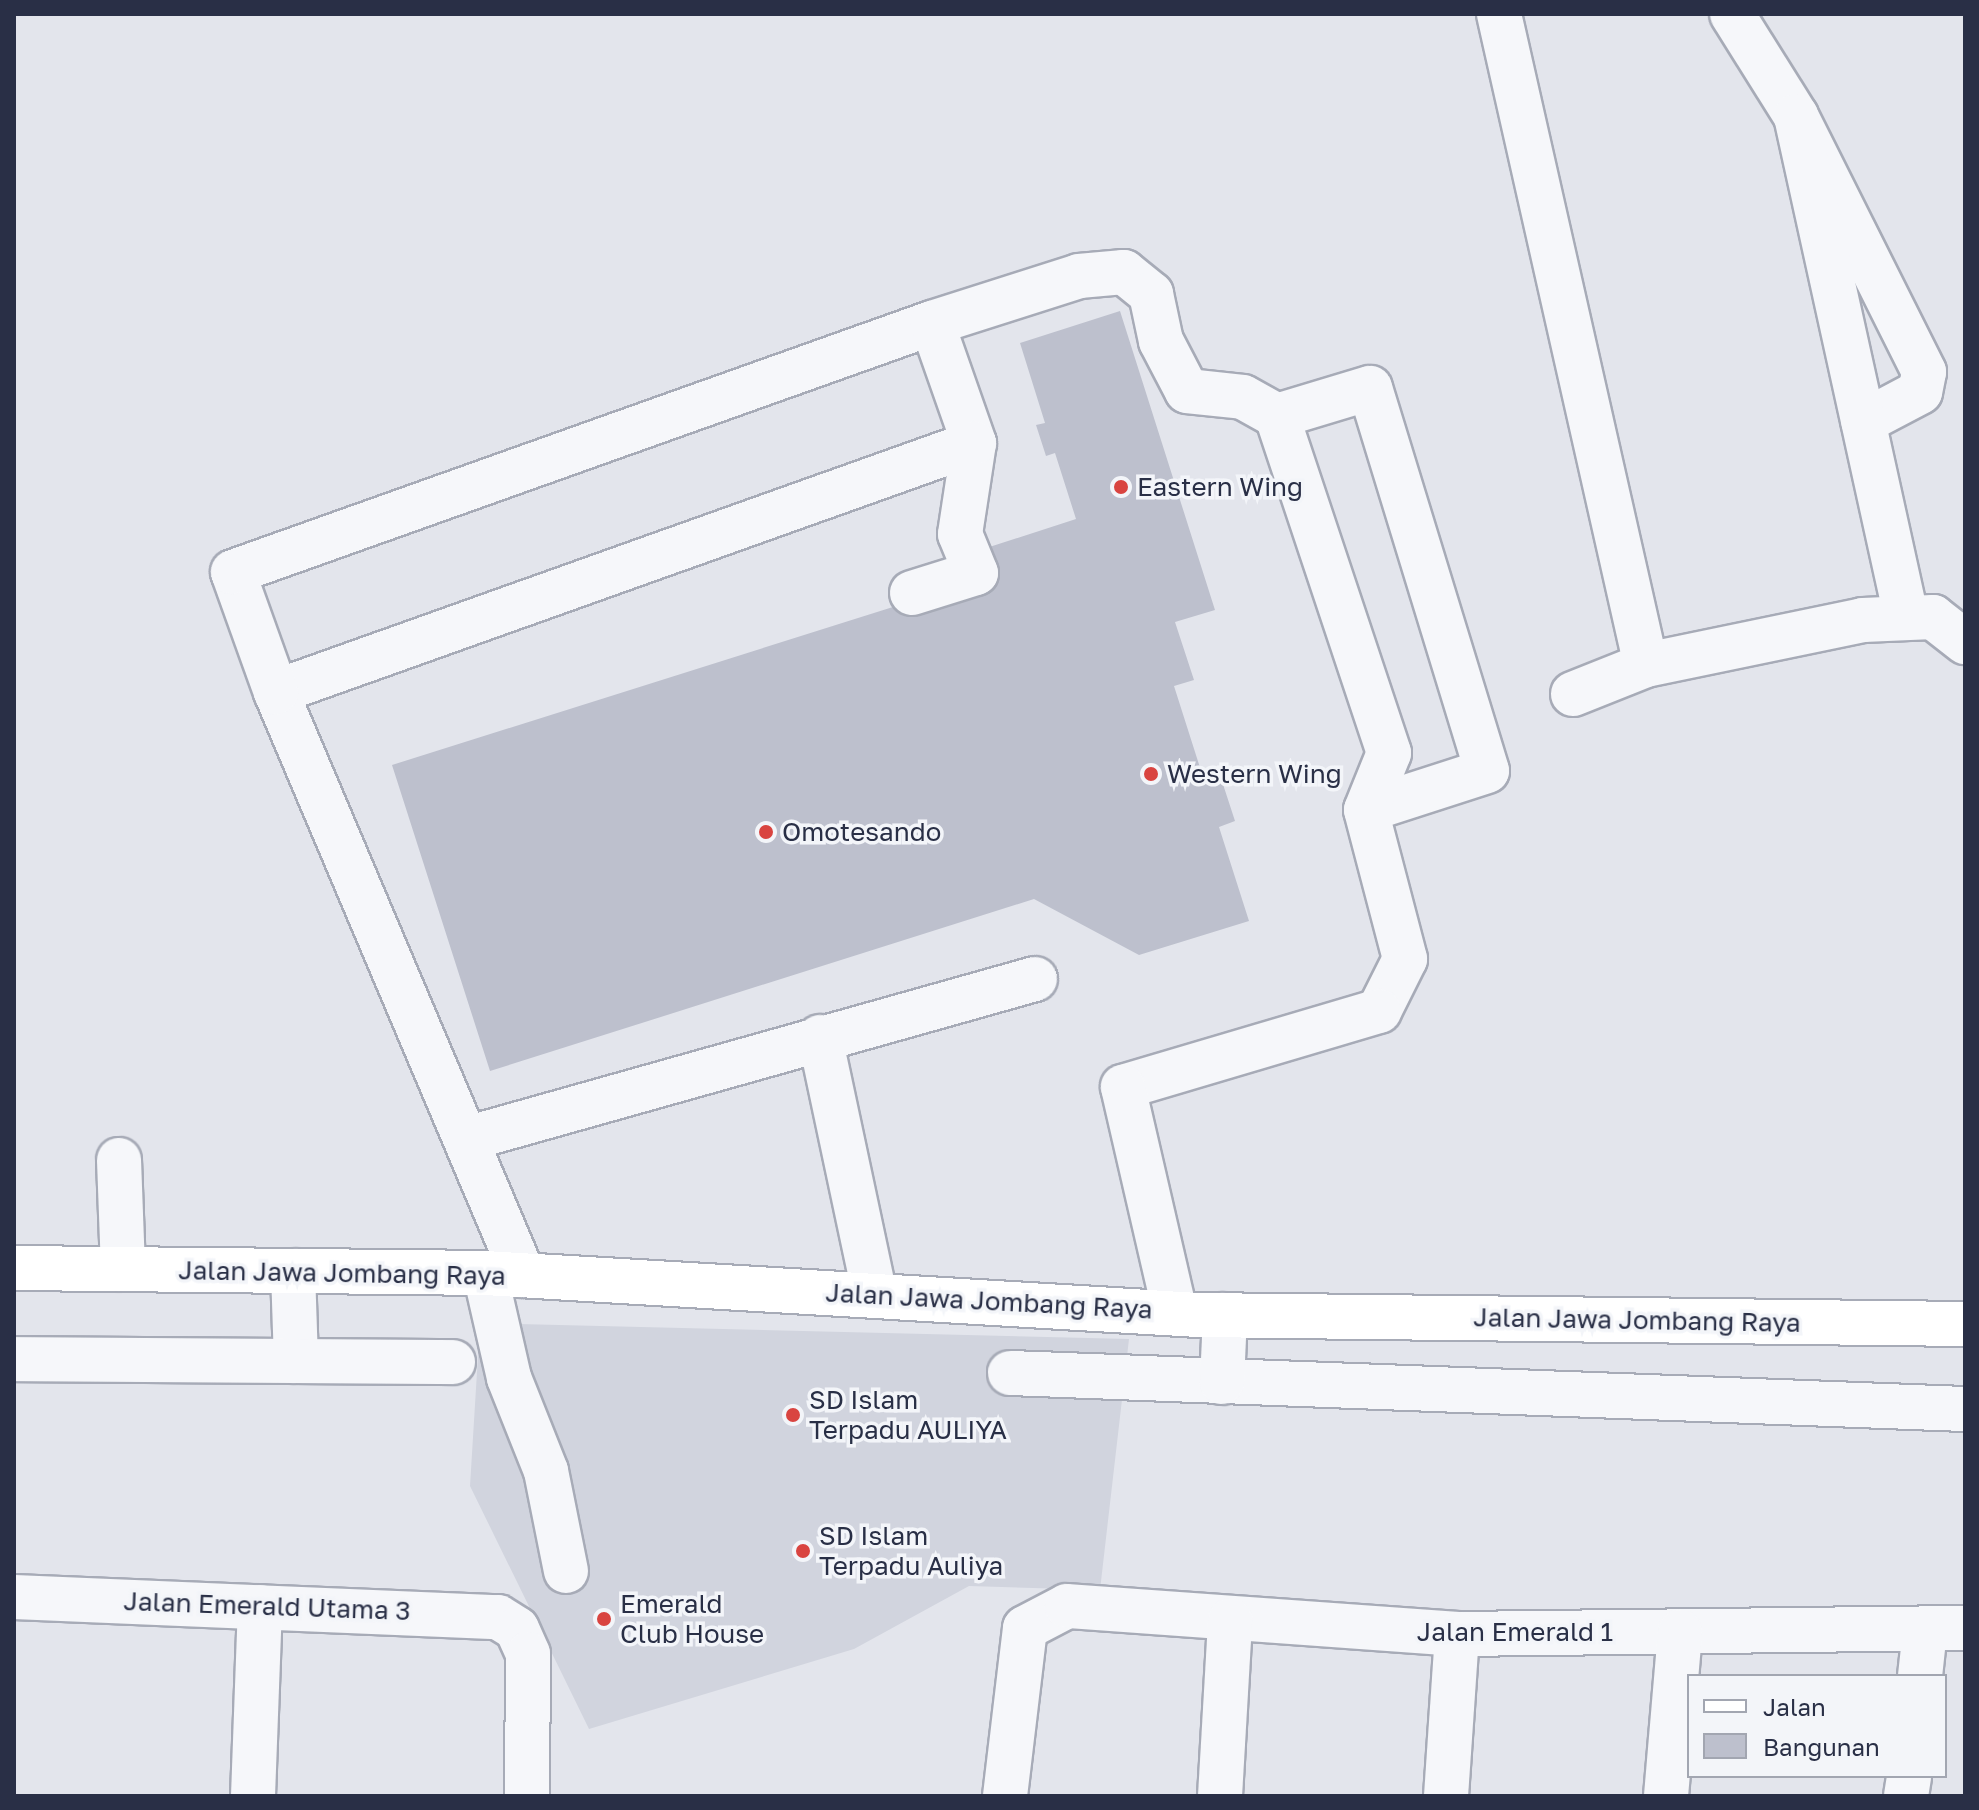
<!DOCTYPE html>
<html>
<head>
<meta charset="utf-8">
<style>
  body { margin:0 }
  #map { position:relative; width:1979px; height:1810px; overflow:hidden; background:#e3e5ec; font-family:"Golos Text",sans-serif }
  div>[style] { position:absolute }
  [style*='--x'] { left:calc(var(--x)*1px); top:calc(var(--y)*1px); width:calc(var(--w)*1px); rotate:calc(var(--a)*1deg) }
  .built>* { inset:0; background:#d1d4de }
  .building>* { inset:0; background:#bdc0cd }
  .roads { filter:drop-shadow(2px 0 #a7abb7) drop-shadow(-2px 0 #a7abb7) drop-shadow(0 2px #a7abb7) drop-shadow(0 -2px #a7abb7) }
  .minor>* { height:44px; margin:-22px; padding:0 22px; transform-origin:22px; border-radius:22px; background:#f6f7fa }
  .major>* { height:44px; margin:-22px; padding:0 22px; transform-origin:22px; border-radius:22px; background:#fff }
  .dots>* { width:22px; height:22px; translate:-50% -50%; box-sizing:border-box; border:4px solid #f3f5f9; border-radius:50% }
  span { translate:-50% -50%; white-space:nowrap; text-align:center; line-height:1.15; -webkit-text-stroke:7px #f3f5f9; paint-order:stroke }
  .poi-label { font-size:26px; color:#292f46 }
  .left { translate:0 -50%; text-align:left }
  .street-label { font-size:26px; color:#292f46 }
  .frame { position:absolute; inset:0; border:16px solid #292f46; pointer-events:none }
  .legend { position:absolute; left:1687px; top:1674px; width:260px; height:104px; box-sizing:border-box; background:#f3f5f9; border:2px solid #a2a6b1; margin:0; padding:10px 14px; list-style:none; font-size:24px; color:#292f46 }
  .legend li { display:flex; align-items:center; gap:16px; height:40px }
  .legend b { width:40px; border:2px solid #a2a6b1 }
</style>
</head>
<body>
<div id="map">
  <div class="built">
    <div style="clip-path:polygon(480px 1323px,1129px 1339px,1100px 1590px,969px 1586px,854px 1649px,589px 1729px,470px 1486px)"></div>
  </div>
  <div class="building">
    <div style="clip-path:polygon(1120px 311px,1215px 610px,1175px 622px,1194px 680px,1174px 686px,1203px 777px,1219px 772px,1235px 821px,1219px 827px,1249px 921px,1139px 955px,1034px 899px,490px 1071px,392px 765px,985px 578px,977px 551px,1076px 519px,1055px 453px,1046px 456px,1036px 425px,1045px 423px,1020px 343px)"></div>
  </div>
  <div class="roads">
    <div class="minor">
      <div style="--x:1499;--y:14;--w:667;--a:77.28"></div>
      <div style="--x:1732;--y:14;--w:120;--a:57.9"></div>
      <div style="--x:1796;--y:116;--w:286;--a:63.4"></div>
      <div style="--x:1924;--y:372;--w:20;--a:101"></div>
      <div style="--x:1920;--y:392;--w:64;--a:152.2"></div>
      <div style="--x:1796;--y:116;--w:512;--a:77.59"></div>
      <div style="--x:1277;--y:416;--w:97;--a:-16.8"></div>
      <div style="--x:1370;--y:388;--w:400;--a:73"></div>
      <div style="--x:1487;--y:771;--w:127;--a:162.1"></div>
      <div style="--x:912;--y:593;--w:67;--a:-17.4"></div>
      <div style="--x:976;--y:573;--w:42;--a:-112.3"></div>
      <div style="--x:960;--y:534;--w:92;--a:-81.3"></div>
      <div style="--x:974;--y:443;--w:127;--a:-109.3"></div>
      <div style="--x:276;--y:692;--w:741;--a:-19.63"></div>
      <div style="--x:1573;--y:694;--w:79;--a:-21.7"></div>
      <div style="--x:1646;--y:665;--w:222;--a:-11.7"></div>
      <div style="--x:1863;--y:620;--w:70;--a:-2.5"></div>
      <div style="--x:1933;--y:617;--w:41;--a:38"></div>
      <div style="--x:820;--y:1037;--w:264;--a:78"></div>
      <div style="--x:466;--y:1139;--w:591;--a:-15.71"></div>
      <div style="--x:119;--y:1160;--w:109;--a:87.9"></div>
      <div style="--x:293;--y:1271;--w:90;--a:88.1"></div>
      <div style="--x:485;--y:1273;--w:108;--a:77.1"></div>
      <div style="--x:509;--y:1378;--w:100;--a:68.3"></div>
      <div style="--x:546;--y:1471;--w:102;--a:78.7"></div>
      <div style="--x:523;--y:1275;--w:633;--a:-112.96"></div>
      <div style="--x:276;--y:692;--w:127;--a:-109.7"></div>
      <div style="--x:233;--y:572;--w:742;--a:-19.61"></div>
      <div style="--x:932;--y:323;--w:154;--a:-17.7"></div>
      <div style="--x:1079;--y:276;--w:45;--a:-5.1"></div>
      <div style="--x:1124;--y:272;--w:35;--a:39"></div>
      <div style="--x:1151;--y:294;--w:48;--a:78"></div>
      <div style="--x:1161;--y:341;--w:56;--a:62.5"></div>
      <div style="--x:1187;--y:391;--w:56;--a:6.1"></div>
      <div style="--x:1243;--y:397;--w:39;--a:29"></div>
      <div style="--x:1277;--y:416;--w:355;--a:71.6"></div>
      <div style="--x:1389;--y:753;--w:61;--a:112"></div>
      <div style="--x:1366;--y:810;--w:154;--a:75.3"></div>
      <div style="--x:1405;--y:959;--w:58;--a:116.6"></div>
      <div style="--x:1379;--y:1011;--w:267;--a:163.5"></div>
      <div style="--x:1123;--y:1087;--w:231;--a:77"></div>
      <div style="--x:14;--y:1359;--w:439;--a:0.4"></div>
      <div style="--x:1010;--y:1373;--w:956;--a:2.16"></div>
      <div style="--x:1222;--y:1382;--w:67;--a:-87.4"></div>
      <div style="--x:14;--y:1597;--w:484;--a:2.4"></div>
      <div style="--x:498;--y:1617;--w:22;--a:32"></div>
      <div style="--x:517;--y:1629;--w:27;--a:66"></div>
      <div style="--x:528;--y:1654;--w:142;--a:90.4"></div>
      <div style="--x:1920;--y:1676;--w:46;--a:-83.8"></div>
      <div style="--x:253;--y:1796;--w:189;--a:-87.9"></div>
      <div style="--x:1005;--y:1796;--w:169;--a:-83.2"></div>
      <div style="--x:1025;--y:1628;--w:47;--a:-27.6"></div>
      <div style="--x:1067;--y:1606;--w:391;--a:4.1"></div>
      <div style="--x:1457;--y:1634;--w:508;--a:-0.68"></div>
      <div style="--x:1220;--y:1796;--w:176;--a:-86.7"></div>
      <div style="--x:1446;--y:1796;--w:162;--a:-86.1"></div>
      <div style="--x:1666;--y:1796;--w:165;--a:-85.1"></div>
      <div style="--x:1906;--y:1796;--w:20;--a:-81"></div>
    </div>
    <div class="major">
      <div style="--x:14;--y:1268;--w:471;--a:0.6"></div>
      <div style="--x:485;--y:1273;--w:714;--a:3.37"></div>
      <div style="--x:1198;--y:1315;--w:767;--a:0.67"></div>
    </div>
  </div>
  <div class="dots">
    <div style="left:1121px;top:487px;background:#d94440"></div>
    <div style="left:1151px;top:774px;background:#d94440"></div>
    <div style="left:766px;top:832px;background:#d94440"></div>
    <div style="left:793px;top:1415px;background:#d94440"></div>
    <div style="left:803px;top:1551px;background:#d94440"></div>
    <div style="left:604px;top:1619px;background:#d94440"></div>
  </div>
  <div class="poi-label">
    <span class="left" style="left:1137px;top:487px">Eastern Wing</span>
    <span class="left" style="left:1167px;top:774px">Western Wing</span>
    <span class="left" style="left:782px;top:832px">Omotesando</span>
    <span class="left" style="left:809px;top:1415px">SD Islam<br>Terpadu AULIYA</span>
    <span class="left" style="left:819px;top:1551px">SD Islam<br>Terpadu Auliya</span>
    <span class="left" style="left:620px;top:1619px">Emerald<br>Club House</span>
  </div>
  <div class="street-label">
    <span style="left:342px;top:1273px;rotate:1deg">Jalan Jawa Jombang Raya</span>
    <span style="left:989px;top:1301px;rotate:3deg">Jalan Jawa Jombang Raya</span>
    <span style="left:1637px;top:1320px;rotate:1deg">Jalan Jawa Jombang Raya</span>
    <span style="left:267px;top:1606px;rotate:2deg">Jalan Emerald Utama 3</span>
    <span style="left:1515px;top:1632px">Jalan Emerald 1</span>
  </div>
  <div class="frame"></div>
  <ul class="legend">
  <li><b style="height:10px;background:#fff"></b>Jalan</li>
  <li><b style="height:22px;background:#bdc0cd"></b>Bangunan</li>
  </ul>
</div>
</body>
</html>
